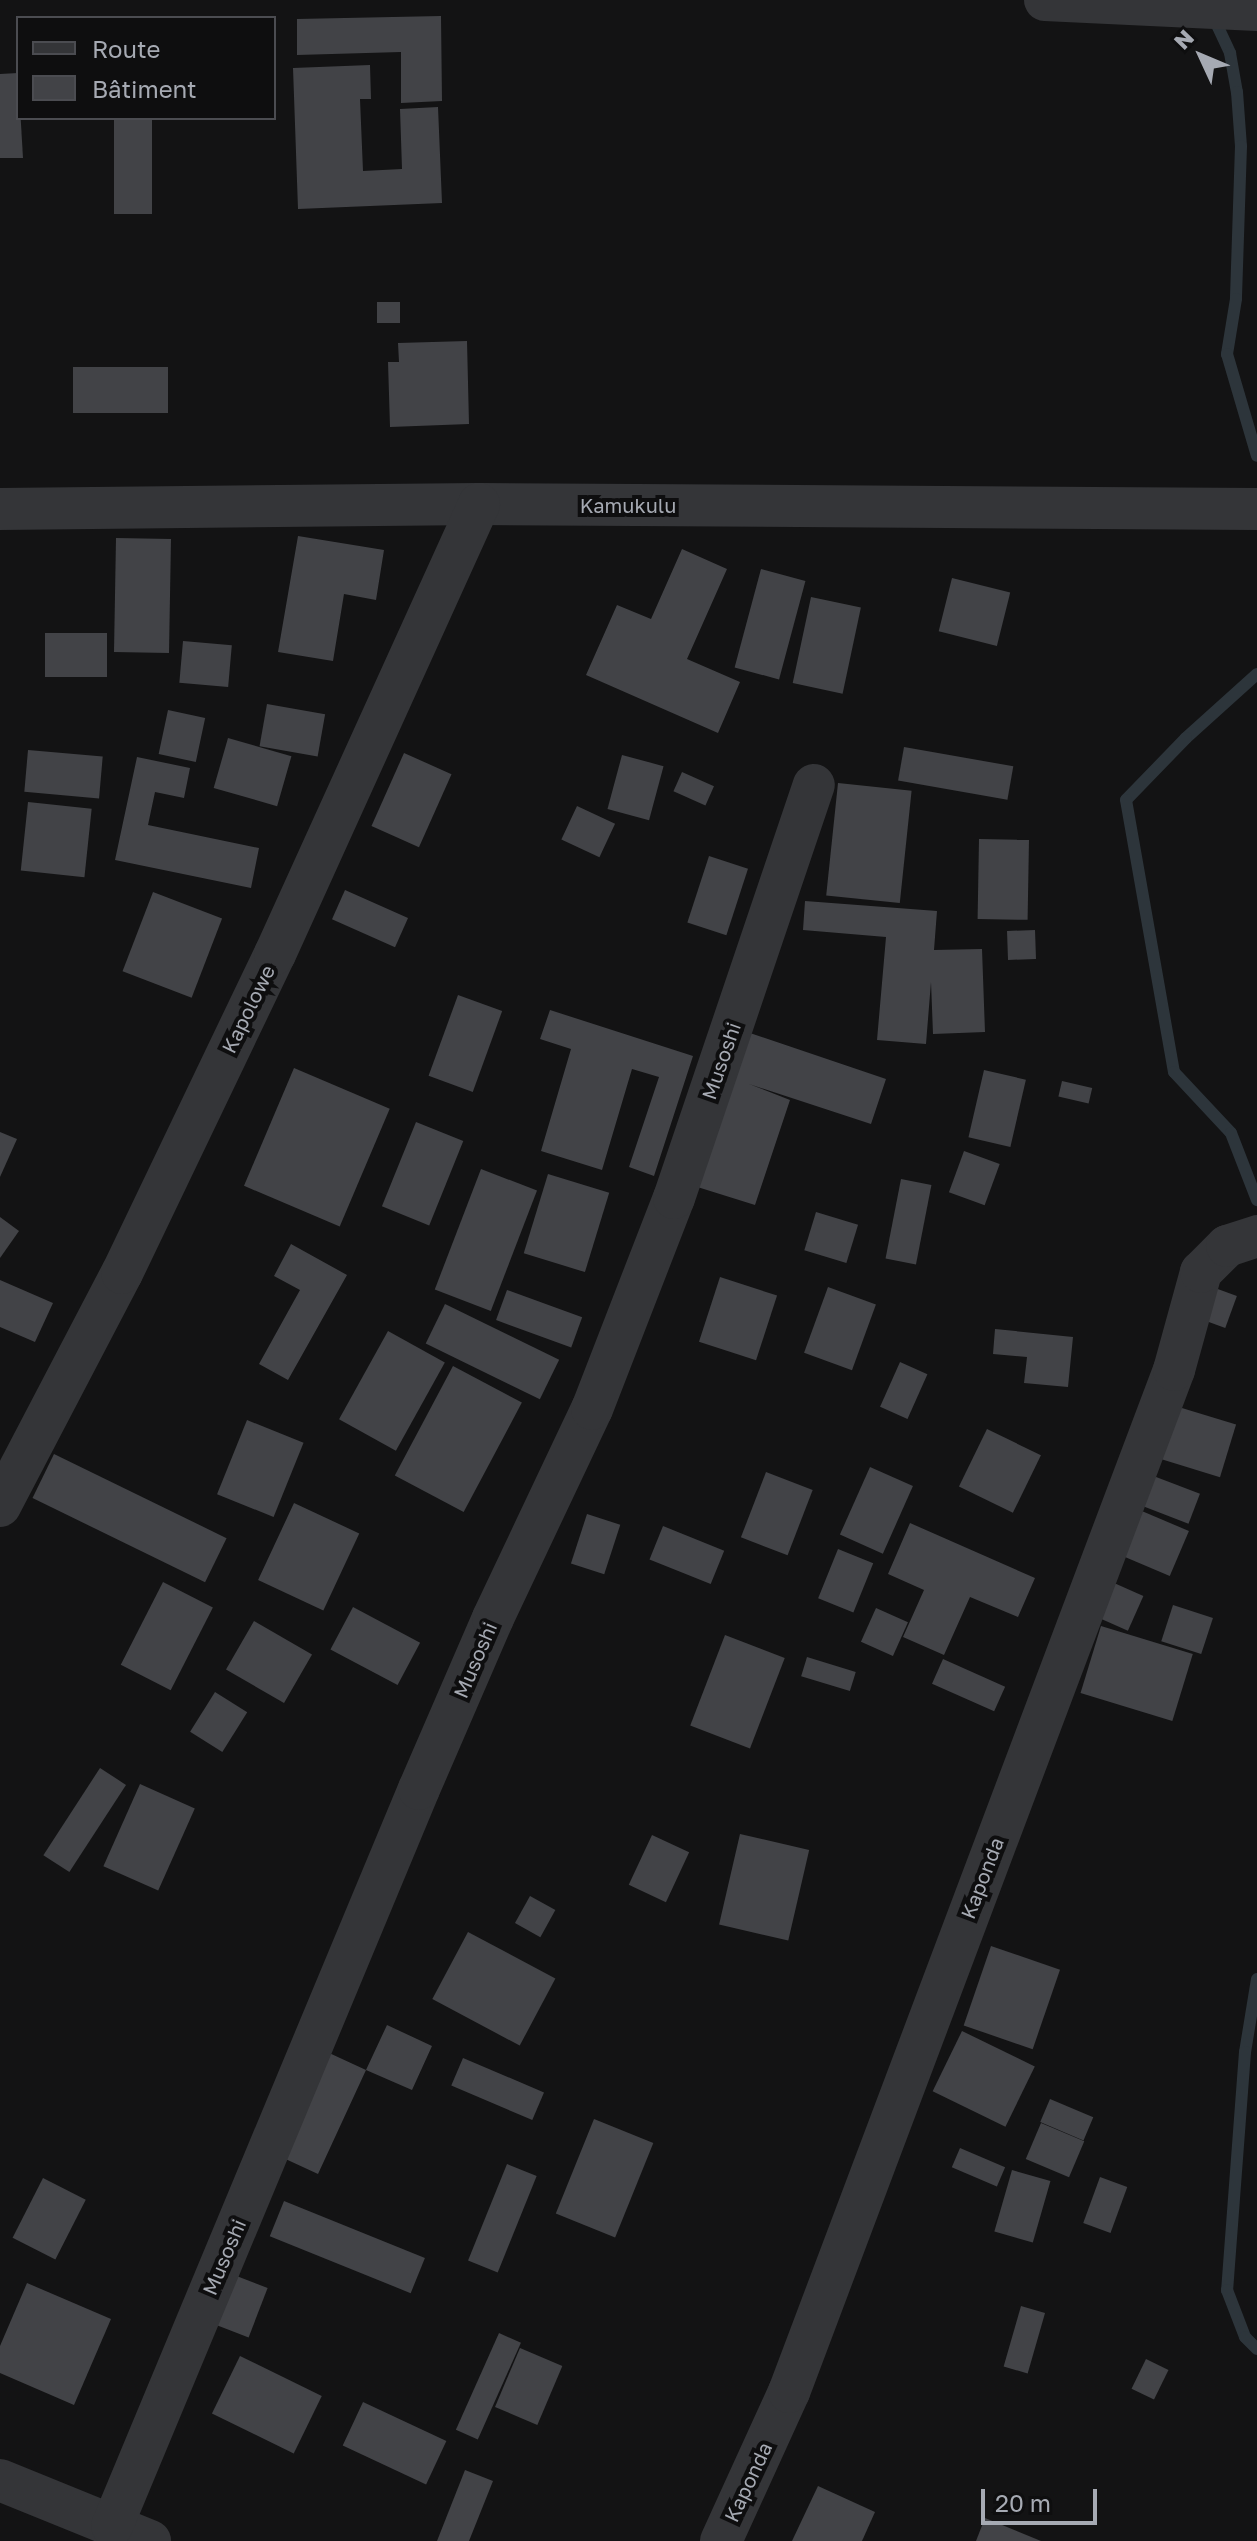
<!DOCTYPE html>
<html>
<head>
<meta charset="utf-8">
<style>
  body { margin:0 }
  #map { position:relative; width:1257px; height:2541px; overflow:hidden; background:#131314; font-family:"Golos Text",sans-serif }
  div>[style] { position:absolute }
  [style*='--x'] { left:calc(var(--x)*1px); top:calc(var(--y)*1px); width:calc(var(--w)*1px); rotate:calc(var(--a)*1deg) }
  .stream>* { height:12px; margin:-6px; padding:0 6px; transform-origin:6px; border-radius:6px; background:#2d353b }
  .building>* { inset:0; background:#424347; transform-origin:0 0 }
  .minor>* { height:42px; margin:-21px; padding:0 21px; transform-origin:21px; border-radius:21px; background:#343538 }
  span { translate:-50% -50%; white-space:nowrap; text-align:center; line-height:1.15; -webkit-text-stroke:8px #0e0e0f; paint-order:stroke }
  .street-label { font-size:20px; color:#a6aab3 }
  .legend { position:absolute; left:16px; top:16px; width:260px; height:104px; box-sizing:border-box; background:#0e0e0f; border:2px solid #4b4c51; margin:0; padding:10px 14px; list-style:none; font-size:24px; color:#a6aab3 }
  .legend li { display:flex; align-items:center; gap:16px; height:40px }
  .legend b { width:40px; border:2px solid #4b4c51 }
  .north { position:absolute; left:1161px; top:16px; width:80px; height:80px; -webkit-text-stroke:6px #0e0e0f; paint-order:stroke; rotate:314deg; font-size:22px; font-weight:700; line-height:32px; text-align:center; color:#a6aab3 }
  .north::after { content:''; display:block; margin:auto; width:28px; height:36px; background:#a6aab3; clip-path:polygon(50% 0,100% 100%,50% 72%,0 100%) }
  .scale { position:absolute; left:981px; top:2489px; width:116px; height:36px; box-sizing:border-box; border:4px solid #a6aab3; border-top:0; padding-left:10px; font-size:24px; line-height:28px; white-space:nowrap; color:#a6aab3; -webkit-text-stroke:6px #0e0e0f; paint-order:stroke }
</style>
</head>
<body>
<div id="map">
  <div class="stream">
    <div style="--x:1220;--y:15;--w:12;--a:99"></div>
    <div style="--x:1218;--y:27;--w:29;--a:65"></div>
    <div style="--x:1230;--y:53;--w:40;--a:80"></div>
    <div style="--x:1237;--y:92;--w:54;--a:85.8"></div>
    <div style="--x:1241;--y:146;--w:153;--a:91.9"></div>
    <div style="--x:1236;--y:299;--w:56;--a:99.3"></div>
    <div style="--x:1227;--y:354;--w:106;--a:73.6"></div>
    <div style="--x:1257;--y:674;--w:96;--a:138"></div>
    <div style="--x:1186;--y:738;--w:86;--a:134.1"></div>
    <div style="--x:1126;--y:800;--w:276;--a:80"></div>
    <div style="--x:1174;--y:1072;--w:83;--a:46.9"></div>
    <div style="--x:1231;--y:1133;--w:72;--a:68.8"></div>
    <div style="--x:1257;--y:1979;--w:74;--a:99.3"></div>
    <div style="--x:1245;--y:2052;--w:239;--a:94.3"></div>
    <div style="--x:1227;--y:2290;--w:50;--a:69"></div>
    <div style="--x:1245;--y:2337;--w:17;--a:45"></div>
  </div>
  <div class="building">
    <div style="clip-path:polygon(441px 16px,442px 101px,401px 103px,401px 52px,297px 55px,297px 19px)"></div>
    <div style="clip-path:polygon(370px 65px,371px 99px,360px 99px,363px 171px,402px 169px,400px 109px,438px 107px,442px 203px,298px 209px,293px 68px)"></div>
    <div style="clip-path:polygon(18px 73px,23px 158px,0 158px,0 74px)"></div>
    <div style="left:114px;top:118px;width:38px;height:96px"></div>
    <div style="left:377px;top:302px;width:23px;height:21px"></div>
    <div style="clip-path:polygon(467px 341px,469px 424px,390px 427px,388px 362px,399px 362px,398px 343px)"></div>
    <div style="left:168px;top:367px;width:46px;height:95px;rotate:90deg"></div>
    <div style="clip-path:polygon(298px 536px,384px 550px,376px 600px,344px 594px,333px 661px,278px 652px)"></div>
    <div style="left:116px;top:538px;width:55px;height:114px;rotate:1deg"></div>
    <div style="clip-path:polygon(682px 549px,727px 569px,687px 659px,740px 682px,718px 733px,586px 675px,617px 605px,651px 619px)"></div>
    <div style="left:761px;top:569px;width:46px;height:102px;rotate:15deg"></div>
    <div style="left:952px;top:578px;width:60px;height:55px;rotate:14deg"></div>
    <div style="left:811px;top:597px;width:51px;height:88px;rotate:12deg"></div>
    <div style="left:107px;top:633px;width:44px;height:62px;rotate:90deg"></div>
    <div style="left:183px;top:641px;width:49px;height:42px;rotate:5deg"></div>
    <div style="left:267px;top:704px;width:59px;height:43px;rotate:10deg"></div>
    <div style="left:168px;top:710px;width:38px;height:45px;rotate:12deg"></div>
    <div style="left:228px;top:738px;width:66px;height:52px;rotate:16deg"></div>
    <div style="left:904px;top:747px;width:111px;height:34px;rotate:10deg"></div>
    <div style="left:28px;top:750px;width:75px;height:42px;rotate:5deg"></div>
    <div style="left:404px;top:753px;width:52px;height:80px;rotate:24deg"></div>
    <div style="left:622px;top:755px;width:43px;height:56px;rotate:15deg"></div>
    <div style="clip-path:polygon(137px 757px,190px 768px,184px 798px,155px 792px,148px 825px,259px 848px,251px 888px,115px 860px)"></div>
    <div style="left:682px;top:772px;width:35px;height:21px;rotate:24deg"></div>
    <div style="left:838px;top:783px;width:74px;height:113px;rotate:6deg"></div>
    <div style="left:28px;top:802px;width:64px;height:69px;rotate:6deg"></div>
    <div style="left:577px;top:806px;width:42px;height:37px;rotate:25deg"></div>
    <div style="left:979px;top:839px;width:50px;height:80px;rotate:1deg"></div>
    <div style="left:709px;top:856px;width:41px;height:70px;rotate:18deg"></div>
    <div style="left:345px;top:890px;width:69px;height:32px;rotate:24deg"></div>
    <div style="left:153px;top:892px;width:74px;height:85px;rotate:21deg"></div>
    <div style="clip-path:polygon(805px 901px,937px 911px,934px 950px,982px 949px,985px 1032px,933px 1034px,931px 982px,926px 1044px,877px 1040px,886px 937px,803px 930px)"></div>
    <div style="left:1035px;top:930px;width:29px;height:28px;rotate:88deg"></div>
    <div style="left:458px;top:995px;width:47px;height:86px;rotate:20deg"></div>
    <div style="clip-path:polygon(550px 1010px,693px 1056px,654px 1176px,629px 1167px,659px 1077px,632px 1069px,602px 1170px,541px 1151px,571px 1049px,540px 1039px)"></div>
    <div style="clip-path:polygon(747px 1032px,886px 1079px,871px 1124px,749px 1084px,790px 1100px,755px 1205px,691px 1185px)"></div>
    <div style="left:294px;top:1068px;width:104px;height:128px;rotate:23deg"></div>
    <div style="left:984px;top:1070px;width:43px;height:69px;rotate:13deg"></div>
    <div style="left:1062px;top:1081px;width:31px;height:16px;rotate:13deg"></div>
    <div style="left:416px;top:1122px;width:51px;height:91px;rotate:22deg"></div>
    <div style="clip-path:polygon(0 1132px,17px 1139px,0 1177px)"></div>
    <div style="left:964px;top:1151px;width:38px;height:44px;rotate:20deg"></div>
    <div style="left:481px;top:1169px;width:60px;height:129px;rotate:21deg"></div>
    <div style="left:548px;top:1174px;width:64px;height:83px;rotate:17deg"></div>
    <div style="left:901px;top:1179px;width:31px;height:81px;rotate:11deg"></div>
    <div style="left:816px;top:1212px;width:44px;height:40px;rotate:17deg"></div>
    <div style="clip-path:polygon(0 1217px,19px 1231px,0 1258px)"></div>
    <div style="clip-path:polygon(291px 1244px,347px 1275px,288px 1380px,259px 1364px,300px 1290px,274px 1276px)"></div>
    <div style="left:720px;top:1277px;width:60px;height:68px;rotate:18deg"></div>
    <div style="clip-path:polygon(0 1280px,53px 1303px,35px 1342px,0 1327px)"></div>
    <div style="left:1204px;top:1284px;width:35px;height:34px;rotate:20deg"></div>
    <div style="left:828px;top:1287px;width:51px;height:70px;rotate:20deg"></div>
    <div style="left:507px;top:1290px;width:80px;height:32px;rotate:20deg"></div>
    <div style="left:445px;top:1304px;width:127px;height:44px;rotate:26deg"></div>
    <div style="clip-path:polygon(995px 1329px,1073px 1337px,1068px 1387px,1024px 1383px,1027px 1357px,993px 1354px)"></div>
    <div style="left:388px;top:1331px;width:65px;height:101px;rotate:29deg"></div>
    <div style="left:900px;top:1362px;width:30px;height:49px;rotate:24deg"></div>
    <div style="left:453px;top:1366px;width:78px;height:124px;rotate:28deg"></div>
    <div style="left:1172px;top:1405px;width:67px;height:55px;rotate:17deg"></div>
    <div style="left:247px;top:1420px;width:61px;height:80px;rotate:22deg"></div>
    <div style="left:987px;top:1429px;width:60px;height:64px;rotate:26deg"></div>
    <div style="left:54px;top:1454px;width:192px;height:49px;rotate:26deg"></div>
    <div style="left:870px;top:1467px;width:47px;height:74px;rotate:24deg"></div>
    <div style="left:766px;top:1472px;width:50px;height:70px;rotate:21deg"></div>
    <div style="left:1143px;top:1472px;width:61px;height:32px;rotate:21deg"></div>
    <div style="left:294px;top:1503px;width:72px;height:85px;rotate:25deg"></div>
    <div style="left:1130px;top:1506px;width:64px;height:49px;rotate:23deg"></div>
    <div style="left:587px;top:1514px;width:35px;height:52px;rotate:18deg"></div>
    <div style="clip-path:polygon(910px 1523px,1035px 1578px,1018px 1617px,970px 1597px,944px 1655px,903px 1637px,924px 1590px,888px 1574px)"></div>
    <div style="left:663px;top:1526px;width:66px;height:36px;rotate:22deg"></div>
    <div style="left:838px;top:1549px;width:38px;height:53px;rotate:22deg"></div>
    <div style="left:1105px;top:1579px;width:42px;height:38px;rotate:24deg"></div>
    <div style="left:163px;top:1582px;width:56px;height:93px;rotate:27deg"></div>
    <div style="left:1173px;top:1605px;width:42px;height:38px;rotate:18deg"></div>
    <div style="left:353px;top:1607px;width:76px;height:48px;rotate:28deg"></div>
    <div style="left:876px;top:1608px;width:35px;height:37px;rotate:24deg"></div>
    <div style="left:254px;top:1621px;width:67px;height:56px;rotate:30deg"></div>
    <div style="left:1101px;top:1626px;width:96px;height:70px;rotate:17deg"></div>
    <div style="left:725px;top:1635px;width:64px;height:97px;rotate:21deg"></div>
    <div style="left:807px;top:1657px;width:51px;height:20px;rotate:17deg"></div>
    <div style="left:943px;top:1659px;width:68px;height:27px;rotate:24deg"></div>
    <div style="left:215px;top:1692px;width:38px;height:47px;rotate:32deg"></div>
    <div style="left:100px;top:1768px;width:31px;height:104px;rotate:33deg"></div>
    <div style="left:140px;top:1784px;width:60px;height:90px;rotate:24deg"></div>
    <div style="left:740px;top:1834px;width:71px;height:93px;rotate:13deg"></div>
    <div style="left:652px;top:1835px;width:41px;height:55px;rotate:25deg"></div>
    <div style="left:530px;top:1896px;width:29px;height:31px;rotate:29deg"></div>
    <div style="left:468px;top:1932px;width:99px;height:76px;rotate:28deg"></div>
    <div style="left:991px;top:1946px;width:73px;height:84px;rotate:19deg"></div>
    <div style="clip-path:polygon(387px 2025px,432px 2046px,412px 2090px,366px 2070px,318px 2174px,279px 2156px,327px 2052px,366px 2070px)"></div>
    <div style="left:962px;top:2031px;width:81px;height:67px;rotate:26deg"></div>
    <div style="left:463px;top:2058px;width:88px;height:30px;rotate:23deg"></div>
    <div style="left:1050px;top:2099px;width:47px;height:25px;rotate:23deg"></div>
    <div style="left:594px;top:2119px;width:64px;height:102px;rotate:22deg"></div>
    <div style="left:1041px;top:2123px;width:47px;height:39px;rotate:23deg"></div>
    <div style="left:960px;top:2148px;width:49px;height:21px;rotate:23deg"></div>
    <div style="left:507px;top:2164px;width:32px;height:104px;rotate:22deg"></div>
    <div style="left:1012px;top:2170px;width:40px;height:64px;rotate:16deg"></div>
    <div style="left:1100px;top:2177px;width:29px;height:49px;rotate:20deg"></div>
    <div style="left:43px;top:2178px;width:48px;height:67px;rotate:27deg"></div>
    <div style="left:284px;top:2201px;width:152px;height:38px;rotate:22deg"></div>
    <div style="left:234px;top:2275px;width:36px;height:53px;rotate:21deg"></div>
    <div style="clip-path:polygon(27px 2283px,111px 2319px,74px 2405px,0 2373px,0 2346px)"></div>
    <div style="left:1021px;top:2306px;width:25px;height:63px;rotate:16deg"></div>
    <div style="left:499px;top:2333px;width:24px;height:106px;rotate:24deg"></div>
    <div style="left:520px;top:2348px;width:46px;height:64px;rotate:23deg"></div>
    <div style="left:240px;top:2356px;width:91px;height:64px;rotate:26deg"></div>
    <div style="left:1146px;top:2359px;width:25px;height:33px;rotate:26deg"></div>
    <div style="left:363px;top:2402px;width:92px;height:48px;rotate:25deg"></div>
    <div style="clip-path:polygon(465px 2470px,493px 2481px,469px 2541px,437px 2541px)"></div>
    <div style="clip-path:polygon(818px 2486px,875px 2512px,862px 2541px,792px 2541px)"></div>
    <div style="clip-path:polygon(985px 2518px,1041px 2541px,976px 2541px)"></div>
  </div>
  <div class="minor">
    <div style="--x:1045;--y:0;--w:212;--a:2.7"></div>
    <div style="--x:0;--y:509;--w:479;--a:-0.6"></div>
    <div style="--x:479;--y:504;--w:778;--a:0.37"></div>
    <div style="--x:0;--y:1506;--w:263;--a:-62.4"></div>
    <div style="--x:122;--y:1273;--w:354;--a:-64.4"></div>
    <div style="--x:275;--y:954;--w:494;--a:-65.6"></div>
    <div style="--x:0;--y:2480;--w:162;--a:22.1"></div>
    <div style="--x:112;--y:2526;--w:798;--a:-67.39"></div>
    <div style="--x:419;--y:1789;--w:186;--a:-66.6"></div>
    <div style="--x:493;--y:1618;--w:231;--a:-64.7"></div>
    <div style="--x:592;--y:1409;--w:226;--a:-68.8"></div>
    <div style="--x:674;--y:1198;--w:436;--a:-71.3"></div>
    <div style="--x:721;--y:2541;--w:164;--a:-65.5"></div>
    <div style="--x:789;--y:2392;--w:1092;--a:-69.36"></div>
    <div style="--x:1174;--y:1370;--w:102;--a:-74.6"></div>
    <div style="--x:1201;--y:1272;--w:37;--a:-45"></div>
    <div style="--x:1227;--y:1246;--w:32;--a:-18"></div>
  </div>
  <div class="street-label">
    <span style="left:628px;top:505px">Kamukulu</span>
    <span style="left:248px;top:1009px;rotate:-64deg">Kapolowe</span>
    <span style="left:721px;top:1061px;rotate:-71deg">Musoshi</span>
    <span style="left:475px;top:1660px;rotate:-67deg">Musoshi</span>
    <span style="left:982px;top:1878px;rotate:-69deg">Kaponda</span>
    <span style="left:224px;top:2257px;rotate:-67deg">Musoshi</span>
    <span style="left:748px;top:2482px;rotate:-65deg">Kaponda</span>
  </div>
  <ul class="legend">
  <li><b style="height:10px;background:#343538"></b>Route</li>
  <li><b style="height:22px;background:#424347"></b>Bâtiment</li>
  </ul>
  <div class="north">N</div>
  <div class="scale">20 m</div>
</div>
</body>
</html>
